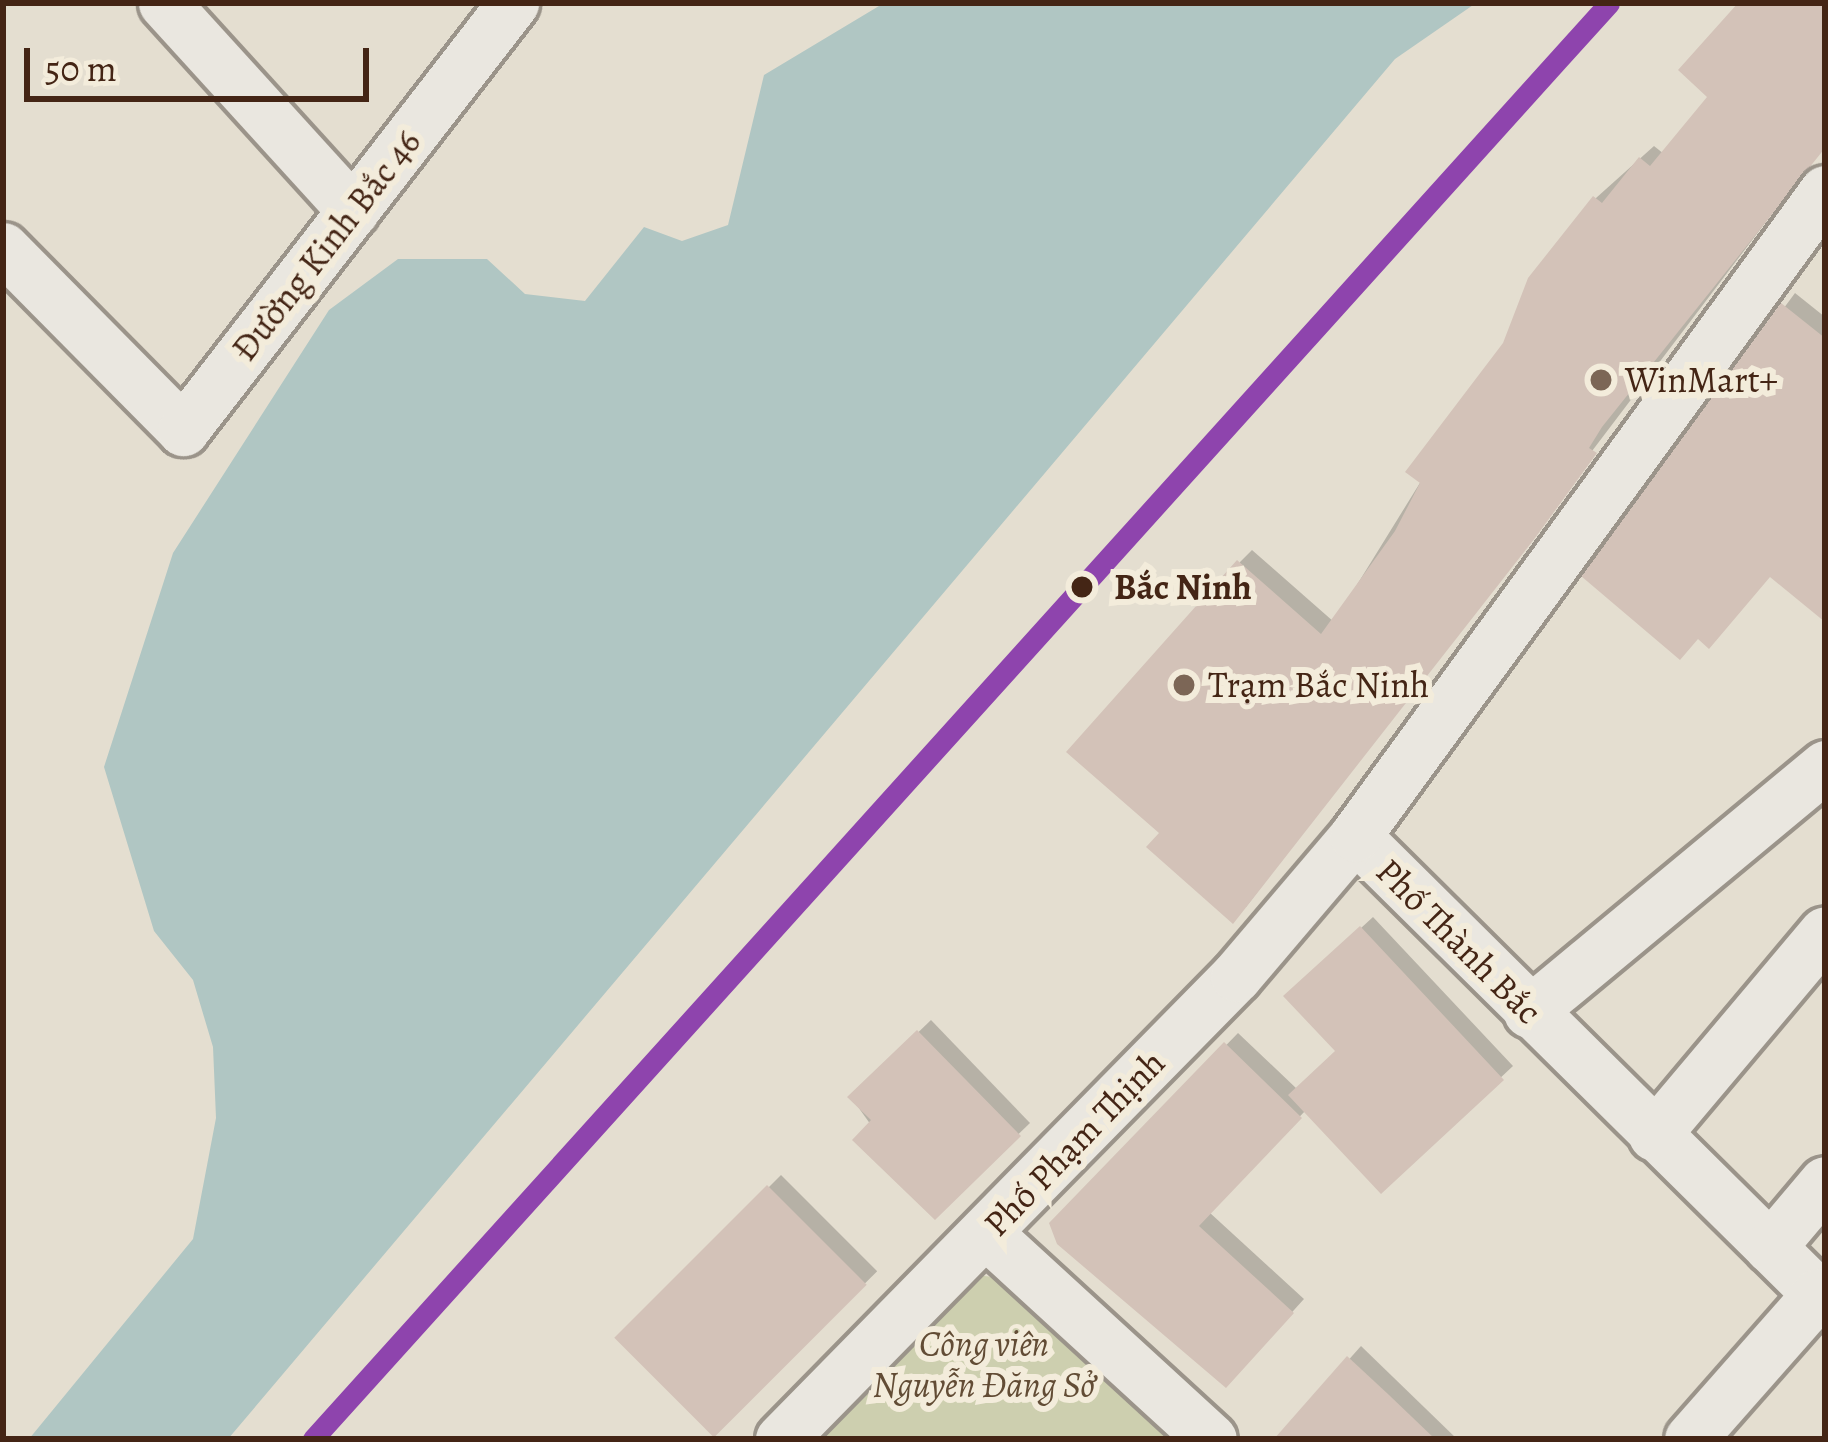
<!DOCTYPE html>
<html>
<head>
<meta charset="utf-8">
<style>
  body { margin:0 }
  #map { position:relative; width:1828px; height:1442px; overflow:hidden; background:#e4ded0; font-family:Alegreya,serif }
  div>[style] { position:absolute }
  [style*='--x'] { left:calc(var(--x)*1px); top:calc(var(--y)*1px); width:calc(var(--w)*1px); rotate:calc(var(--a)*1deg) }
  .green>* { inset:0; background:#cdcfaf }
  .water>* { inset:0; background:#b0c6c3 }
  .shadow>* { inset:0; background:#0003; transform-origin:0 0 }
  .building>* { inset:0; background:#d3c2b8; transform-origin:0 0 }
  .roads { filter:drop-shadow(3px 0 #9b948a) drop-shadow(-3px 0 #9b948a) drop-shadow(0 3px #9b948a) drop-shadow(0 -3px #9b948a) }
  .minor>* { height:51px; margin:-25.5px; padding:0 25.5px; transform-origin:25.5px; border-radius:25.5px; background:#eae7e0 }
  .rail-1>* { height:21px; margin:-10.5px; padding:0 10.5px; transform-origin:10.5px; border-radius:10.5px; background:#8e44ad }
  .dots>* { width:33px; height:33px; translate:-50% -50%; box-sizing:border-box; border:6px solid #f3ecdb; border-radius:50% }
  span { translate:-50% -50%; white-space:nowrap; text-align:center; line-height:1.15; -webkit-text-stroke:12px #f3ecdb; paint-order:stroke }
  .street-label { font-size:36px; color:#442515 }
  .poi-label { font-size:36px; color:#442515 }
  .left { translate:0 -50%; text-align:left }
  .stop-label { font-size:36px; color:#442515; font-weight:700 }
  .park-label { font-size:36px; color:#624c35; font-style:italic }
  .frame { position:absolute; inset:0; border:6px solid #442515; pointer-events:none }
  .scale { position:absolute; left:24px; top:48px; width:345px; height:54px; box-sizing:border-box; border:6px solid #442515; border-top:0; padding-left:15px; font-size:36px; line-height:42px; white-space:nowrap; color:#442515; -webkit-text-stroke:9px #f3ecdb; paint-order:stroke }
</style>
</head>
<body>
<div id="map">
  <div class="green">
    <div style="clip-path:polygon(967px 1274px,1002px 1278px,1175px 1439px,802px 1439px)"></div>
  </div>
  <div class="water">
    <div style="clip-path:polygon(884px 3px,1476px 3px,1395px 59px,228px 1439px,29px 1439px,193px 1239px,216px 1118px,213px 1047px,193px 980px,154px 931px,104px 767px,173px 553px,329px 310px,398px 259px,487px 259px,525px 294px,585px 301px,644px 227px,682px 241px,728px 225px,764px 75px)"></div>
  </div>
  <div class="shadow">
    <div style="clip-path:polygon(1753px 3px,1825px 3px,1825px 144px,1246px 907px,1163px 833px,1240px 562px,1252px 550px,1334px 622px,1596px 198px,1654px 146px,1664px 154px,1711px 97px)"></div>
    <div style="clip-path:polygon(1795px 293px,1825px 317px,1825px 618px,1771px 574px,1585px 576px)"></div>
    <div style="clip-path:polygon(1373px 917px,1513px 1066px,1381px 1190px,1306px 1110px,1209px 1212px,1304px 1299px,1238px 1372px,1052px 1224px,1238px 1033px,1297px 1089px,1338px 1051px,1299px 985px)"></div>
    <div style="clip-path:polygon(931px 1020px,1030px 1123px,935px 1215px,851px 1097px)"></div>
    <div style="left:781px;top:1175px;width:136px;height:231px;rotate:45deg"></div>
    <div style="clip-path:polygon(1361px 1346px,1457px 1439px,1278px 1439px)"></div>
  </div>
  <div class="building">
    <div style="clip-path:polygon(1738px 3px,1825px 3px,1825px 148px,1602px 427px,1589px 448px,1597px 453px,1535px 538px,1233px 924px,1146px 847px,1159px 833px,1066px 752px,1237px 560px,1321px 634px,1395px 531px,1420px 483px,1405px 472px,1503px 343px,1528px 278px,1593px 196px,1602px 203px,1639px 157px,1650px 166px,1707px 97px,1678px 70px)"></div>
    <div style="clip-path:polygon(1781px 303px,1825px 338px,1825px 622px,1770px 577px,1709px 649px,1698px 639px,1680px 660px,1581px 576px)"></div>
    <div style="clip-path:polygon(1360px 926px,1504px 1080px,1381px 1194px,1288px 1095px,1335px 1051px,1283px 996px)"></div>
    <div style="clip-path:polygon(917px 1030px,1021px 1136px,935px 1220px,852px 1140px,871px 1120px,847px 1097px)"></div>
    <div style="clip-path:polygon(1224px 1042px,1302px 1118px,1199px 1226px,1294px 1313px,1226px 1388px,1057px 1244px,1049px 1223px)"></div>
    <div style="left:767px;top:1185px;width:141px;height:216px;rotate:45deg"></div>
    <div style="clip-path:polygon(1347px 1356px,1389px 1395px,1435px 1439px,1274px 1439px)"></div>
  </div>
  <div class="roads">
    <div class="minor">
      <div style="--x:164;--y:3;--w:281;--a:47.7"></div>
      <div style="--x:3;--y:248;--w:256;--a:45.3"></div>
      <div style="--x:183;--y:430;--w:540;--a:-52.3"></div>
      <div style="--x:1355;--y:836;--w:661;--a:44.69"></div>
      <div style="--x:1529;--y:1012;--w:385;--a:-39.7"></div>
      <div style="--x:1654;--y:1135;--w:265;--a:-49.9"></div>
      <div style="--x:986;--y:1233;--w:305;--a:42.5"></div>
      <div style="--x:1770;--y:1247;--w:85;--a:-49.8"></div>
      <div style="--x:781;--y:1439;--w:649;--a:-45.5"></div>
      <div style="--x:1236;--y:976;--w:184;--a:-49.6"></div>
      <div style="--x:1355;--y:836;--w:798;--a:-53.92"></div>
      <div style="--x:1690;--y:1439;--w:193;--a:-48.6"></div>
    </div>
  </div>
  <div class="rail-1">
    <div style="--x:313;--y:1439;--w:1934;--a:-47.93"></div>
  </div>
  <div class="dots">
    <div style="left:1601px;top:380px;background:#7c6656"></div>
    <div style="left:1082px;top:587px;background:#442515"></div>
    <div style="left:1184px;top:685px;background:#7c6656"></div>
  </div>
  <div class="street-label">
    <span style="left:326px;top:245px;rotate:-52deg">Đường Kinh Bắc 46</span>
    <span style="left:1459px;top:941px;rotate:45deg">Phố Thành Bắc</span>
    <span style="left:1074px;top:1143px;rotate:-46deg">Phố Phạm Thịnh</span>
  </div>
  <div class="poi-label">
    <span class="left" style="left:1625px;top:380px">WinMart+</span>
    <span class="left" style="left:1208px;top:685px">Trạm Bắc Ninh</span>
  </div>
  <div class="stop-label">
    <span class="left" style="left:1114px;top:587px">Bắc Ninh</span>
  </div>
  <div class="park-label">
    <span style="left:984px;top:1364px">Công viên<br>Nguyễn Đăng Sở</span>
  </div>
  <div class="frame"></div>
  <div class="scale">50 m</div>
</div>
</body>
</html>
